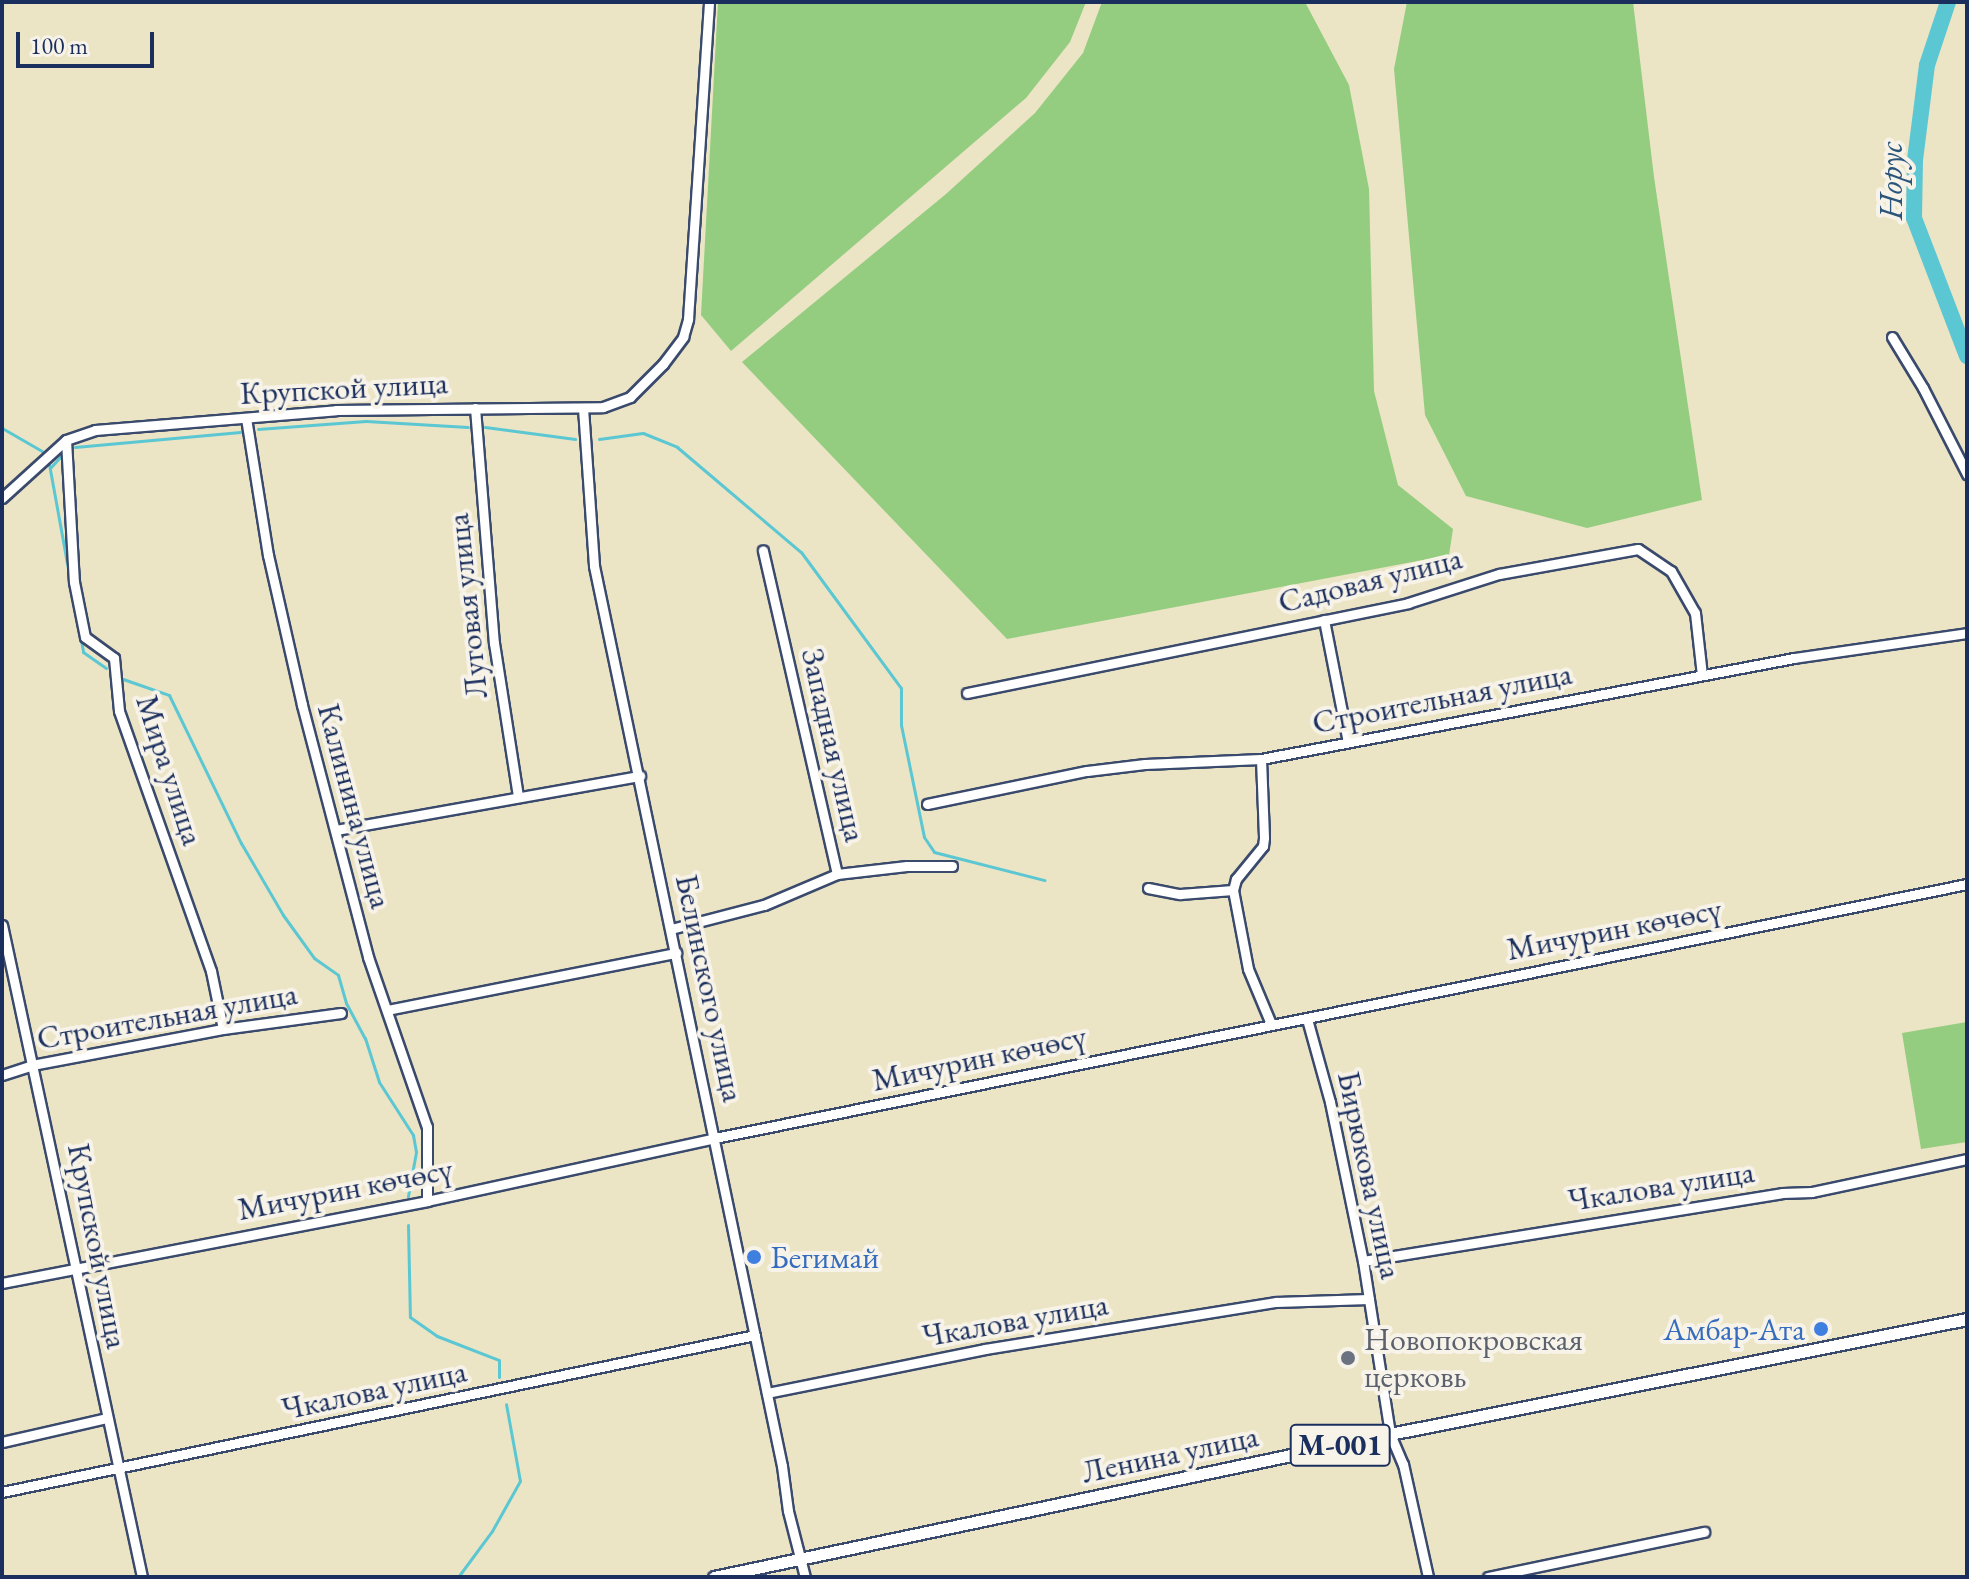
<!DOCTYPE html>
<html>
<head>
<meta charset="utf-8">
<style>
  body { margin:0 }
  #map { position:relative; width:1969px; height:1579px; overflow:hidden; background:#ebe4c5; font-family:"EB Garamond",serif }
  div>[style] { position:absolute }
  [style*='--x'] { left:calc(var(--x)*1px); top:calc(var(--y)*1px); width:calc(var(--w)*1px); rotate:calc(var(--a)*1deg) }
  .green>* { inset:0; background:#94cd80 }
  .stream>* { height:3px; margin:-1.5px; padding:0 1.5px; transform-origin:1.5px; border-radius:1.5px; background:#5bc7d3 }
  .river>* { height:16px; margin:-8px; padding:0 8px; transform-origin:8px; border-radius:8px; background:#5bc7d3 }
  .roads { filter:drop-shadow(2px 0 #3a4a6d) drop-shadow(-2px 0 #3a4a6d) drop-shadow(0 2px #3a4a6d) drop-shadow(0 -2px #3a4a6d) }
  .minor>* { height:9px; margin:-4.5px; padding:0 4.5px; transform-origin:4.5px; border-radius:4.5px; background:#fff }
  .major>* { height:11px; margin:-5.5px; padding:0 5.5px; transform-origin:5.5px; border-radius:5.5px; background:#fff }
  .dots>* { width:22px; height:22px; translate:-50% -50%; box-sizing:border-box; border:4px solid #f7f3e8; border-radius:50% }
  span { translate:-50% -50%; white-space:nowrap; text-align:center; line-height:1.15; -webkit-text-stroke:8px #f7f3e8; paint-order:stroke }
  .shield-label span { padding:2px 6px; background:#f7f3e8; border:2px solid; border-radius:6px; -webkit-text-stroke-width:0 }
  .shield-label { font-size:30px; color:#1b2f5e; font-weight:700 }
  .street-label { font-size:32px; color:#1b2f5e }
  .shop-label { font-size:32px; color:#366cbe }
  .left { translate:0 -50%; text-align:left }
  .right { translate:-100% -50%; text-align:right }
  .worship-label { font-size:32px; color:#5b616d }
  .water-label { font-size:34px; color:#2b557b; font-style:italic }
  .frame { position:absolute; inset:0; border:4px solid #1b2f5e; pointer-events:none }
  .scale { position:absolute; left:16px; top:32px; width:138px; height:36px; box-sizing:border-box; border:4px solid #1b2f5e; border-top:0; padding-left:10px; font-size:24px; line-height:28px; white-space:nowrap; color:#1b2f5e; -webkit-text-stroke:6px #f7f3e8; paint-order:stroke }
</style>
</head>
<body>
<div id="map">
  <div class="green">
    <div style="clip-path:polygon(718px 2px,1086px 2px,1070px 42px,1026px 98px,731px 351px,701px 315px)"></div>
    <div style="clip-path:polygon(1102px 2px,1305px 2px,1349px 85px,1369px 189px,1374px 391px,1398px 485px,1453px 529px,1449px 555px,1007px 639px,742px 362px,946px 194px,1035px 113px,1083px 53px)"></div>
    <div style="clip-path:polygon(1407px 2px,1633px 2px,1654px 177px,1702px 500px,1587px 528px,1466px 496px,1425px 415px,1394px 69px)"></div>
    <div style="clip-path:polygon(1967px 1022px,1967px 1142px,1921px 1149px,1902px 1033px)"></div>
  </div>
  <div class="stream">
    <div style="--x:485;--y:427;--w:91;--a:7.6"></div>
    <div style="--x:2;--y:428;--w:46;--a:29.9"></div>
    <div style="--x:258;--y:429;--w:108;--a:-4.2"></div>
    <div style="--x:366;--y:421;--w:102;--a:3.4"></div>
    <div style="--x:599;--y:439;--w:44;--a:-7.8"></div>
    <div style="--x:643;--y:433;--w:37;--a:22"></div>
    <div style="--x:677;--y:447;--w:162;--a:40.3"></div>
    <div style="--x:801;--y:552;--w:169;--a:53.7"></div>
    <div style="--x:901;--y:688;--w:37;--a:90"></div>
    <div style="--x:901;--y:725;--w:114;--a:78.4"></div>
    <div style="--x:924;--y:837;--w:18;--a:56"></div>
    <div style="--x:934;--y:852;--w:114;--a:14.3"></div>
    <div style="--x:75;--y:447;--w:166;--a:-5.2"></div>
    <div style="--x:49;--y:464;--w:191;--a:79.7"></div>
    <div style="--x:83;--y:652;--w:28;--a:35"></div>
    <div style="--x:50;--y:468;--w:16;--a:-47"></div>
    <div style="--x:123;--y:679;--w:49;--a:19.2"></div>
    <div style="--x:169;--y:695;--w:165;--a:64.1"></div>
    <div style="--x:241;--y:843;--w:83;--a:59.7"></div>
    <div style="--x:283;--y:915;--w:53;--a:54.2"></div>
    <div style="--x:314;--y:958;--w:29;--a:35"></div>
    <div style="--x:338;--y:975;--w:29;--a:74"></div>
    <div style="--x:346;--y:1003;--w:40;--a:62"></div>
    <div style="--x:365;--y:1038;--w:46;--a:72.3"></div>
    <div style="--x:379;--y:1082;--w:63;--a:57.3"></div>
    <div style="--x:413;--y:1135;--w:17;--a:80"></div>
    <div style="--x:416;--y:1152;--w:45;--a:100.3"></div>
    <div style="--x:408;--y:1225;--w:92;--a:88.8"></div>
    <div style="--x:410;--y:1317;--w:33;--a:35"></div>
    <div style="--x:437;--y:1336;--w:66;--a:21.2"></div>
    <div style="--x:499;--y:1360;--w:17;--a:90"></div>
    <div style="--x:458;--y:1577;--w:57;--a:-53.5"></div>
    <div style="--x:492;--y:1531;--w:57;--a:-60.8"></div>
    <div style="--x:520;--y:1481;--w:78;--a:-100.3"></div>
  </div>
  <div class="river">
    <div style="--x:1948;--y:2;--w:66;--a:108.4"></div>
    <div style="--x:1927;--y:65;--w:96;--a:97.2"></div>
    <div style="--x:1915;--y:160;--w:58;--a:91"></div>
    <div style="--x:1914;--y:218;--w:148;--a:69"></div>
  </div>
  <div class="roads">
    <div class="minor">
      <div style="--x:1892;--y:337;--w:60;--a:58.7"></div>
      <div style="--x:1923;--y:388;--w:97;--a:62.9"></div>
      <div style="--x:475;--y:408;--w:236;--a:85.4"></div>
      <div style="--x:494;--y:643;--w:156;--a:81.1"></div>
      <div style="--x:583;--y:408;--w:158;--a:86"></div>
      <div style="--x:594;--y:566;--w:919;--a:78.2"></div>
      <div style="--x:782;--y:1466;--w:45;--a:82.4"></div>
      <div style="--x:788;--y:1511;--w:68;--a:75.6"></div>
      <div style="--x:246;--y:418;--w:139;--a:80.9"></div>
      <div style="--x:268;--y:555;--w:154;--a:77.2"></div>
      <div style="--x:302;--y:705;--w:260;--a:75.3"></div>
      <div style="--x:368;--y:957;--w:180;--a:70.9"></div>
      <div style="--x:427;--y:1127;--w:74;--a:90"></div>
      <div style="--x:66;--y:440;--w:142;--a:86.8"></div>
      <div style="--x:74;--y:582;--w:56;--a:78.7"></div>
      <div style="--x:85;--y:637;--w:36;--a:36"></div>
      <div style="--x:114;--y:658;--w:53;--a:84.6"></div>
      <div style="--x:119;--y:711;--w:276;--a:70.5"></div>
      <div style="--x:211;--y:971;--w:59;--a:78.3"></div>
      <div style="--x:2;--y:498;--w:86;--a:-42.2"></div>
      <div style="--x:66;--y:440;--w:31;--a:-19"></div>
      <div style="--x:95;--y:430;--w:242;--a:-4.7"></div>
      <div style="--x:336;--y:410;--w:267;--a:-0.6"></div>
      <div style="--x:603;--y:407;--w:29;--a:-20"></div>
      <div style="--x:630;--y:397;--w:47;--a:-45"></div>
      <div style="--x:663;--y:364;--w:34;--a:-53"></div>
      <div style="--x:683;--y:337;--w:19;--a:-74"></div>
      <div style="--x:688;--y:319;--w:318;--a:-86.2"></div>
      <div style="--x:1324;--y:620;--w:124;--a:78.9"></div>
      <div style="--x:967;--y:693;--w:450;--a:-11.5"></div>
      <div style="--x:1408;--y:603;--w:96;--a:-17.7"></div>
      <div style="--x:1499;--y:574;--w:141;--a:-10.2"></div>
      <div style="--x:1638;--y:549;--w:40;--a:34"></div>
      <div style="--x:1671;--y:571;--w:48;--a:60.3"></div>
      <div style="--x:1695;--y:613;--w:62;--a:83.6"></div>
      <div style="--x:1261;--y:759;--w:79;--a:87.8"></div>
      <div style="--x:1264;--y:838;--w:8;--a:97"></div>
      <div style="--x:1263;--y:846;--w:43;--a:129.3"></div>
      <div style="--x:1236;--y:879;--w:11;--a:105"></div>
      <div style="--x:1233;--y:890;--w:80;--a:79.2"></div>
      <div style="--x:1248;--y:969;--w:60;--a:67.3"></div>
      <div style="--x:927;--y:804;--w:163;--a:-11.7"></div>
      <div style="--x:1087;--y:771;--w:58;--a:-6.9"></div>
      <div style="--x:1145;--y:764;--w:116;--a:-2.5"></div>
      <div style="--x:1261;--y:759;--w:542;--a:-10.73"></div>
      <div style="--x:1794;--y:658;--w:175;--a:-8.2"></div>
      <div style="--x:336;--y:830;--w:309;--a:-10.1"></div>
      <div style="--x:837;--y:874;--w:70;--a:-6.5"></div>
      <div style="--x:907;--y:866;--w:45;--a:0"></div>
      <div style="--x:1148;--y:888;--w:33;--a:11"></div>
      <div style="--x:1180;--y:894;--w:53;--a:-4.3"></div>
      <div style="--x:2;--y:925;--w:667;--a:77.88"></div>
      <div style="--x:671;--y:929;--w:96;--a:-14.5"></div>
      <div style="--x:764;--y:905;--w:79;--a:-23"></div>
      <div style="--x:837;--y:874;--w:332;--a:-102.9"></div>
      <div style="--x:387;--y:1010;--w:295;--a:-11.2"></div>
      <div style="--x:1307;--y:1019;--w:86;--a:74.5"></div>
      <div style="--x:1330;--y:1102;--w:162;--a:78.3"></div>
      <div style="--x:1363;--y:1261;--w:175;--a:81.1"></div>
      <div style="--x:1390;--y:1434;--w:33;--a:67"></div>
      <div style="--x:1403;--y:1464;--w:116;--a:77.5"></div>
      <div style="--x:2;--y:1075;--w:32;--a:-18"></div>
      <div style="--x:32;--y:1065;--w:194;--a:-10.7"></div>
      <div style="--x:223;--y:1029;--w:119;--a:-7.7"></div>
      <div style="--x:1363;--y:1261;--w:424;--a:-9.2"></div>
      <div style="--x:1782;--y:1193;--w:30;--a:-2"></div>
      <div style="--x:1812;--y:1192;--w:158;--a:-12"></div>
      <div style="--x:2;--y:1283;--w:433;--a:-10.9"></div>
      <div style="--x:427;--y:1201;--w:295;--a:-12.3"></div>
      <div style="--x:715;--y:1138;--w:1278;--a:-11.47"></div>
      <div style="--x:767;--y:1393;--w:222;--a:-11.4"></div>
      <div style="--x:985;--y:1349;--w:295;--a:-9.2"></div>
      <div style="--x:1276;--y:1302;--w:93;--a:-1.8"></div>
      <div style="--x:2;--y:1442;--w:108;--a:-12.9"></div>
      <div style="--x:2;--y:1492;--w:769;--a:-11.78"></div>
      <div style="--x:1488;--y:1577;--w:221;--a:-11.8"></div>
    </div>
    <div class="major">
      <div style="--x:714;--y:1577;--w:691;--a:-11.94"></div>
      <div style="--x:1390;--y:1434;--w:588;--a:-11.27"></div>
    </div>
  </div>
  <div class="dots">
    <div style="left:754px;top:1257px;background:#3f7fe0"></div>
    <div style="left:1821px;top:1329px;background:#3f7fe0"></div>
    <div style="left:1348px;top:1358px;background:#6b7280"></div>
  </div>
  <div class="shield-label">
    <span style="left:1340px;top:1445px">М-001</span>
  </div>
  <div class="street-label">
    <span style="left:344px;top:388px;rotate:-3deg">Крупской улица</span>
    <span style="left:1370px;top:580px;rotate:-14deg">Садовая улица</span>
    <span style="left:467px;top:606px;rotate:-96deg">Луговая улица</span>
    <span style="left:1442px;top:698px;rotate:-11deg">Строительная улица</span>
    <span style="left:834px;top:745px;rotate:77deg">Западная улица</span>
    <span style="left:170px;top:770px;rotate:72deg">Мира улица</span>
    <span style="left:355px;top:806px;rotate:75deg">Калинина улица</span>
    <span style="left:1614px;top:929px;rotate:-11deg">Мичурин көчөсү</span>
    <span style="left:710px;top:988px;rotate:78deg">Белинского улица</span>
    <span style="left:167px;top:1016px;rotate:-10deg">Строительная улица</span>
    <span style="left:979px;top:1058px;rotate:-12deg">Мичурин көчөсү</span>
    <span style="left:1370px;top:1175px;rotate:78deg">Бирюкова улица</span>
    <span style="left:1661px;top:1186px;rotate:-9deg">Чкалова улица</span>
    <span style="left:345px;top:1189px;rotate:-11deg">Мичурин көчөсү</span>
    <span style="left:98px;top:1246px;rotate:79deg">Крупской улица</span>
    <span style="left:1015px;top:1320px;rotate:-10deg">Чкалова улица</span>
    <span style="left:374px;top:1390px;rotate:-12deg">Чкалова улица</span>
    <span style="left:1170px;top:1454px;rotate:-12deg">Ленина улица</span>
  </div>
  <div class="shop-label">
    <span class="left" style="left:770px;top:1257px">Бегимай</span>
    <span class="right" style="left:1805px;top:1329px">Амбар-Ата</span>
  </div>
  <div class="worship-label">
    <span class="left" style="left:1364px;top:1358px">Новопокровская<br>церковь</span>
  </div>
  <div class="water-label">
    <span style="left:1891px;top:181px;rotate:-90deg">Норус</span>
  </div>
  <div class="frame"></div>
  <div class="scale">100 m</div>
</div>
</body>
</html>
